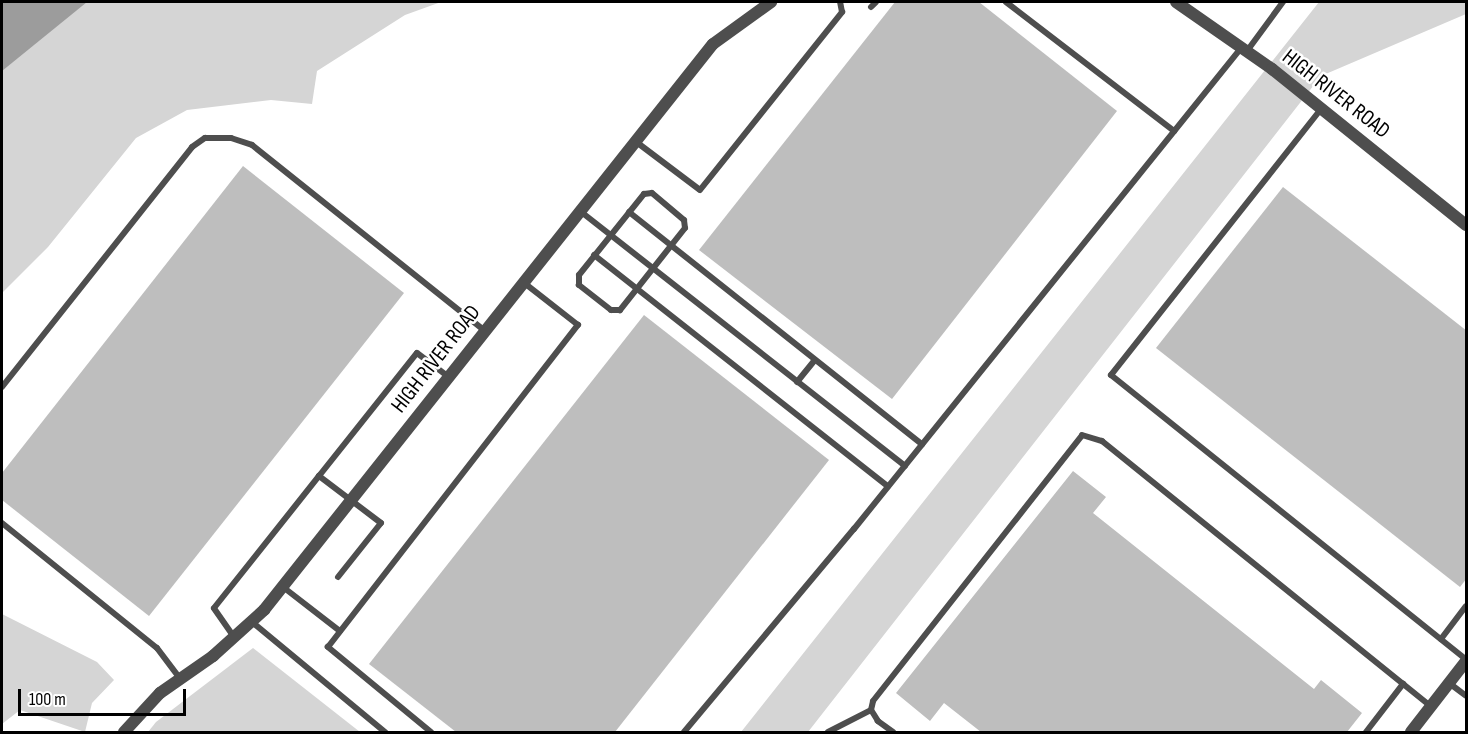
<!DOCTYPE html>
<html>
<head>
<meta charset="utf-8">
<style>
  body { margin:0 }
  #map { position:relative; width:1468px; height:734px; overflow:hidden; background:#fff; font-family:"Sofia Sans Condensed",sans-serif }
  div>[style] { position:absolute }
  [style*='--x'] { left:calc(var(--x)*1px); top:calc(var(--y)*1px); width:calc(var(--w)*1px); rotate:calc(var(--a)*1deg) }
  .green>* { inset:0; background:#d5d5d5 }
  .water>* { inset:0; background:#9c9c9c }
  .building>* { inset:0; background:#bebebe }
  .service>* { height:6px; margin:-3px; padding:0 3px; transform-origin:3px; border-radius:3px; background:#4e4e4e }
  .minor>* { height:12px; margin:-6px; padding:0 6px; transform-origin:6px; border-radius:6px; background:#4e4e4e }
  span { translate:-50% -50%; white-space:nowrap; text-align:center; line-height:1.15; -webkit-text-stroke:5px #fff; paint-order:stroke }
  .street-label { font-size:22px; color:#000 }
  .frame { position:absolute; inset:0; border:3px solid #000; pointer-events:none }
  .scale { position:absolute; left:18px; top:689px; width:168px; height:27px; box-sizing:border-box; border:3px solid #000; border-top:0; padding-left:8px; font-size:18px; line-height:21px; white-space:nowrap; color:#000; -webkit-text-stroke:4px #fff; paint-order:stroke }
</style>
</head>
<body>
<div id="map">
  <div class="green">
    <div style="clip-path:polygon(2px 2px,441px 2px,405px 15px,317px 71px,312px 104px,271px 100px,187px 110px,136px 138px,48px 247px,2px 293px)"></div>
    <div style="clip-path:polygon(1319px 2px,1466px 2px,1466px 14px,1321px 76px,808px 732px,741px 732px)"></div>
    <div style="clip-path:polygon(2px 614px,97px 662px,114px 680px,92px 703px,85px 732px,20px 710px,2px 724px)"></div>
    <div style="clip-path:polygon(253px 648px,360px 732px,148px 732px,156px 722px)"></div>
  </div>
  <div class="water">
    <div style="clip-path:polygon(5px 2px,87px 2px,2px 71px,2px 3px)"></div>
  </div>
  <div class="building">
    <div style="clip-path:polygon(895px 2px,979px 2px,1117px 111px,892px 399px,699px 250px)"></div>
    <div style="clip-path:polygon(243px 166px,404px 293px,149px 616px,2px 500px,2px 473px)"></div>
    <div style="clip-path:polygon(1283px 187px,1467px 331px,1467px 578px,1460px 587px,1156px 348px)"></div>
    <div style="clip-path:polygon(644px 315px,829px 460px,615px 732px,456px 732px,369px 664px)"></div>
    <div style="clip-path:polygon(1073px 471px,1106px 497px,1093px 513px,1314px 689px,1321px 680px,1362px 713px,1347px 732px,981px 732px,944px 703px,930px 721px,896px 693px)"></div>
  </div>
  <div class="service">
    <div style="--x:1006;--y:2;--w:212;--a:37.5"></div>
    <div style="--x:871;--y:7;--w:7;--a:-45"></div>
    <div style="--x:1247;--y:51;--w:61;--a:-53.7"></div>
    <div style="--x:1321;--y:109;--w:339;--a:128.3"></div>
    <div style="--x:1111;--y:375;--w:455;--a:38.7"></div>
    <div style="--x:635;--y:141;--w:81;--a:37"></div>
    <div style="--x:700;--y:190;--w:228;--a:-51.4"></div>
    <div style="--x:842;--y:12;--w:10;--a:-101"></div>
    <div style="--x:652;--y:193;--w:42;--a:40.2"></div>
    <div style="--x:684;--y:220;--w:8;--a:83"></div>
    <div style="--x:685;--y:228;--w:105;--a:128.4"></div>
    <div style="--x:620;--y:310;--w:9;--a:180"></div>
    <div style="--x:611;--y:310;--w:41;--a:-142"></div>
    <div style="--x:579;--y:285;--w:10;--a:-90"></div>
    <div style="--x:579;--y:275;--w:104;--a:-51.3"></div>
    <div style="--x:644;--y:194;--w:8;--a:-7"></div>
    <div style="--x:580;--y:211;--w:413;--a:38.1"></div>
    <div style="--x:629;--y:212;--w:374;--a:38.4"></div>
    <div style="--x:594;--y:255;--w:374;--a:38.2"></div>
    <div style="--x:797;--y:382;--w:28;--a:-51"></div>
    <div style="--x:2;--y:387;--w:306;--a:-51.6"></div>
    <div style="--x:192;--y:147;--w:16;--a:-35"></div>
    <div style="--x:205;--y:138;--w:26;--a:0"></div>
    <div style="--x:231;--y:138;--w:22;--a:18"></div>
    <div style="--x:252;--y:145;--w:298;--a:38.6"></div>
    <div style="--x:2;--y:523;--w:199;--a:38.9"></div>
    <div style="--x:157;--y:648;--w:39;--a:53"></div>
    <div style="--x:338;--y:577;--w:69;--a:-51.5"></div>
    <div style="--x:381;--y:523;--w:78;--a:-142.8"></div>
    <div style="--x:319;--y:476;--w:157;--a:-51.5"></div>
    <div style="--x:417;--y:353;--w:40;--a:37"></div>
    <div style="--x:283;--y:587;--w:72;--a:37.7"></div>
    <div style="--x:252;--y:622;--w:173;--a:39.6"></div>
    <div style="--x:234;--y:637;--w:35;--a:-125"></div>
    <div style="--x:214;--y:608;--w:169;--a:-51.5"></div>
    <div style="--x:1441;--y:639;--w:41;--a:-52.9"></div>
    <div style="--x:1449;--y:683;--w:21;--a:37"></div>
    <div style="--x:431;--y:732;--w:134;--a:-140.5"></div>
    <div style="--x:328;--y:647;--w:408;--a:-52.2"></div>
    <div style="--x:578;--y:325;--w:70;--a:-142"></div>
    <div style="--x:684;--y:732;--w:265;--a:-50.1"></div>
    <div style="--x:854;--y:529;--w:617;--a:-51.18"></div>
    <div style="--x:828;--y:732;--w:48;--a:-27.1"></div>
    <div style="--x:893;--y:732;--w:19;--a:-144"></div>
    <div style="--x:878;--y:721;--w:13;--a:-122"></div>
    <div style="--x:871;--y:710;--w:9;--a:-77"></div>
    <div style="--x:873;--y:701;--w:338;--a:-51.8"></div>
    <div style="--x:1082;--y:435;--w:21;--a:17"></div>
    <div style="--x:1102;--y:441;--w:422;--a:38.9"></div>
    <div style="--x:1366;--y:732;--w:61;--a:-52.4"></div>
  </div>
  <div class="minor">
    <div style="--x:1176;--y:2;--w:117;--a:34.9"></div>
    <div style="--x:1272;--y:69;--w:249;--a:38.8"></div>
    <div style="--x:124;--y:732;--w:53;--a:-47.3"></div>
    <div style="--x:160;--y:693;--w:65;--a:-34.9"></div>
    <div style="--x:213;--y:656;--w:69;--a:-42"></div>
    <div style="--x:264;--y:610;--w:722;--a:-51.58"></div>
    <div style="--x:713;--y:44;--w:72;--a:-35.9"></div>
    <div style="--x:1411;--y:732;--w:90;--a:-52.2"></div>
  </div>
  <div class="street-label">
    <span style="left:1336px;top:94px;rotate:38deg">HIGH RIVER ROAD</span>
    <span style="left:436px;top:359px;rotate:-52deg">HIGH RIVER ROAD</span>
  </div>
  <div class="frame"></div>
  <div class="scale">100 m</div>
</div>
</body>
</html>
